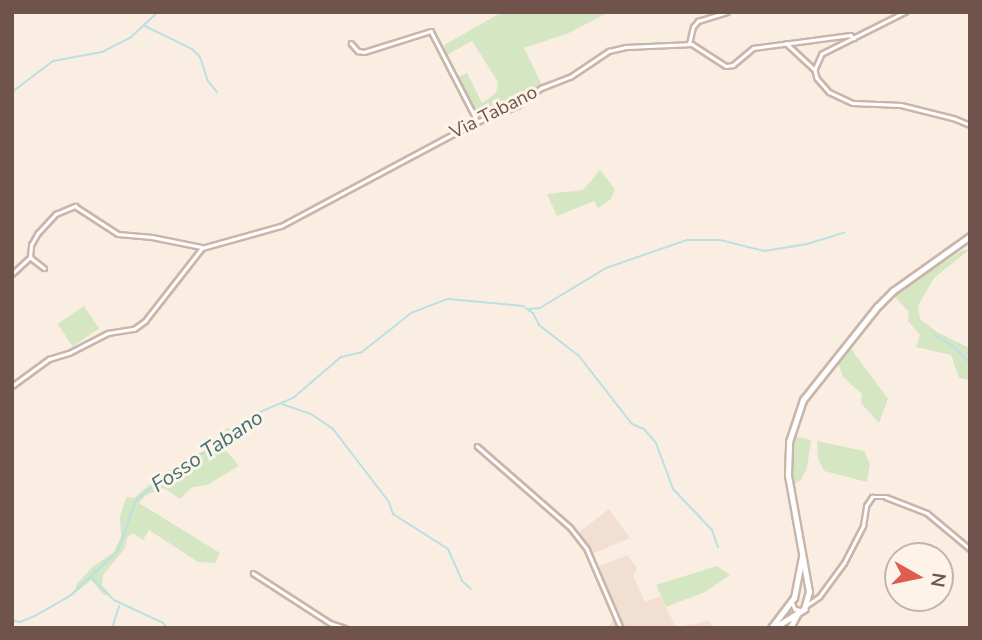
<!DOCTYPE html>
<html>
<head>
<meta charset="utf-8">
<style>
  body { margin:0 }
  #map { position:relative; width:982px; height:640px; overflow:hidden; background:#faeee3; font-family:"Nunito Sans",sans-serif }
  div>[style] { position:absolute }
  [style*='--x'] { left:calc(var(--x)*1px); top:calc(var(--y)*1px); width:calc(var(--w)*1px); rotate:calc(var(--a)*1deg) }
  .residential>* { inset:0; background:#f1dfd2 }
  .green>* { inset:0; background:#d5e6c3; transform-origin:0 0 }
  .stream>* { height:2px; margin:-1px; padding:0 1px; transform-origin:1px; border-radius:1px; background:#b9e1e2 }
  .roads { filter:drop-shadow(2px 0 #cab5aa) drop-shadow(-2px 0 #cab5aa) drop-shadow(0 2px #cab5aa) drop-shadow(0 -2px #cab5aa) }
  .street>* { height:2.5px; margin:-1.25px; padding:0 1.25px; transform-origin:1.25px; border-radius:1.25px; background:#fff }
  .secondary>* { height:4.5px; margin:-2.25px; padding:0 2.25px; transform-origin:2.25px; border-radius:2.25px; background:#fff }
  span { translate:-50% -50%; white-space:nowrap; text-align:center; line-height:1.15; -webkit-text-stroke:6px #fdf3e8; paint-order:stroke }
  .street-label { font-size:19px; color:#70544b }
  .water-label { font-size:21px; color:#407275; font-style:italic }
  .frame { position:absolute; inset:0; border:14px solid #70544b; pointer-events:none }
  .north { position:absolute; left:884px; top:542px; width:70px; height:70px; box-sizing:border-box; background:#fdf3e8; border:2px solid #c5b3a9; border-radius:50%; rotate:99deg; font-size:19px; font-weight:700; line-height:28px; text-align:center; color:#70544b }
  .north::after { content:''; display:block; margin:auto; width:24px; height:32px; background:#db5e50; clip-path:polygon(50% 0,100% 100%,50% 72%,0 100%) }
</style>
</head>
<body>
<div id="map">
  <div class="residential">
    <div style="clip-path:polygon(609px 509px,630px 538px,592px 554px,597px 567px,628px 555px,637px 569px,633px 576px,645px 602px,660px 596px,676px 627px,710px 621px,712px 628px,609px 628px,613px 617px,578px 533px)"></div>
  </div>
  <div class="green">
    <div style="clip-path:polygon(502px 12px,607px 13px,569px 33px,524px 48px,542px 85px,514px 105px,480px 119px,458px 77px,467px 73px,482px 103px,496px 93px,498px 82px,472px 41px,447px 55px,444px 45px)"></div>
    <div style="clip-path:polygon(600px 170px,615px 189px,611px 199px,598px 208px,594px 201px,557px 216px,547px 194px,583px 190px)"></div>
    <div style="clip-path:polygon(970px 249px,934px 278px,918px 306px,920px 319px,937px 332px,969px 348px,970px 380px,959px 378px,951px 355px,916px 347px,920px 335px,908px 321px,909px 312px,893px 295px,961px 251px)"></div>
    <div style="left:84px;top:306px;width:27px;height:32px;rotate:56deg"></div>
    <div style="clip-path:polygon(849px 346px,888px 399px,879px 423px,861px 403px,862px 394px,843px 377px,837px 360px)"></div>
    <div style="clip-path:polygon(227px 428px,245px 429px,225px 449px,239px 466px,207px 485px,192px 487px,180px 499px,164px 488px,146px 495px,139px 503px,220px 553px,215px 563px,198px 562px,149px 530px,143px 540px,133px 533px,127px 538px,125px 548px,103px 575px,102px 586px,111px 595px,104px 595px,91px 580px,73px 595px,77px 584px,92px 567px,114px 552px,121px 537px,120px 517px,126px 497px,134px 498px,163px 473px,205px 450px)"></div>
    <div style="clip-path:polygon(793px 436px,811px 440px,807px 468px,801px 480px,792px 485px)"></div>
    <div style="clip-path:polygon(817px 441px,864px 451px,870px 464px,867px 482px,824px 471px,818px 459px)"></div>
    <div style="clip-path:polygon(717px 566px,730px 575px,705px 592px,666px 607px,656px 585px)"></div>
  </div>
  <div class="stream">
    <div style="--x:145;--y:26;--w:52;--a:26.1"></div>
    <div style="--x:192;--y:49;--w:11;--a:45"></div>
    <div style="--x:200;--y:57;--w:25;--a:72"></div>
    <div style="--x:208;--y:81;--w:14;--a:51"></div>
    <div style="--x:12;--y:92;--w:51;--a:-37.1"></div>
    <div style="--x:53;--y:61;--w:50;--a:-10.4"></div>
    <div style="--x:102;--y:52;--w:31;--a:-27"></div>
    <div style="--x:130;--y:38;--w:38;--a:-43"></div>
    <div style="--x:529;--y:309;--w:11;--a:-5"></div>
    <div style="--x:540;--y:308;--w:77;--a:-31.2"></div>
    <div style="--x:606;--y:268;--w:86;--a:-19.1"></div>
    <div style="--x:687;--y:240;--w:33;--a:0"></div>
    <div style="--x:720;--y:240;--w:45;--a:14"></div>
    <div style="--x:764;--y:251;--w:44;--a:-9.2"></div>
    <div style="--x:807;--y:244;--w:39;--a:-17"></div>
    <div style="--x:934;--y:335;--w:22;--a:30"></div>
    <div style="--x:953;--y:346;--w:24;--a:45"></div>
    <div style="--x:282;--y:404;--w:31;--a:19"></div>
    <div style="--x:311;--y:414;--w:27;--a:34"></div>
    <div style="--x:333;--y:429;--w:92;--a:52.5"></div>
    <div style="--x:389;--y:502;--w:13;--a:72"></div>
    <div style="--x:393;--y:514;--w:65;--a:32.5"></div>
    <div style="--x:448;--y:549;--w:35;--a:66"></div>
    <div style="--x:462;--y:581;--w:12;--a:42"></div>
    <div style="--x:91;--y:577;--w:33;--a:45"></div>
    <div style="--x:114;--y:600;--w:54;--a:25.1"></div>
    <div style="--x:163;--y:623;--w:6;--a:51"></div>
    <div style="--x:12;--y:620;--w:8;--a:14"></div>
    <div style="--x:20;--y:622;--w:16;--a:-22"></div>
    <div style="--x:35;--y:616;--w:42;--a:-30.3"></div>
    <div style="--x:71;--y:595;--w:48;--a:-43.3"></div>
    <div style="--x:106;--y:562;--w:16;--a:-43"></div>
    <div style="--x:118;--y:551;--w:52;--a:-70.9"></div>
    <div style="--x:135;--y:502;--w:31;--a:-42"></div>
    <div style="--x:158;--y:481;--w:31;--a:-36"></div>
    <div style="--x:183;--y:463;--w:37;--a:-26"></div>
    <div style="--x:216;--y:447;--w:56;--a:-38.5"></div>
    <div style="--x:260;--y:412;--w:36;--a:-23"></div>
    <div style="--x:293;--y:398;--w:63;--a:-40.5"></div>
    <div style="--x:341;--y:357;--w:22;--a:-13"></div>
    <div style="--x:362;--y:352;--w:63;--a:-38.5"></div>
    <div style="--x:411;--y:313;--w:40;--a:-21"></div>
    <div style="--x:448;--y:299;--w:75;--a:5.3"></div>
    <div style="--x:523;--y:306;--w:12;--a:35"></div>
    <div style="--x:533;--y:313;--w:13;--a:63"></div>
    <div style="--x:539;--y:325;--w:51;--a:37.8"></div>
    <div style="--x:579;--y:356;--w:86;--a:52.1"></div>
    <div style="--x:632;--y:424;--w:13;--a:23"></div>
    <div style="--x:644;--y:429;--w:18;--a:49"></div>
    <div style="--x:656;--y:443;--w:49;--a:69.7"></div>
    <div style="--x:673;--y:489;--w:57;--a:46.4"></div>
    <div style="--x:712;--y:530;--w:18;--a:71"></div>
    <div style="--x:112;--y:628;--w:23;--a:-72"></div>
  </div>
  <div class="roads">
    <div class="street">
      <div style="--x:906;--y:12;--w:94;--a:153.4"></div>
      <div style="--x:822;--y:54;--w:17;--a:114"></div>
      <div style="--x:815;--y:70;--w:8;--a:76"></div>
      <div style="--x:817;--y:78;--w:18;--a:49"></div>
      <div style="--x:829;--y:92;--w:26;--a:25"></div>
      <div style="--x:853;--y:103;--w:48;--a:2.4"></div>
      <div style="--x:901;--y:105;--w:54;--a:14"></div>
      <div style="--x:953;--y:118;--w:18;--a:22"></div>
      <div style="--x:351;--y:43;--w:11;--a:49"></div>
      <div style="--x:358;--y:51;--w:6;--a:9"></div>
      <div style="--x:364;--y:52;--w:70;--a:-17.4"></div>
      <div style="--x:431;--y:31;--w:102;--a:62.7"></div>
      <div style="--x:786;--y:43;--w:38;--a:43"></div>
      <div style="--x:689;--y:44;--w:17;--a:-77"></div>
      <div style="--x:693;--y:27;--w:8;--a:-50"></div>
      <div style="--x:698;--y:21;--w:30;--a:-17"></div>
      <div style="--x:30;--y:257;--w:18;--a:38"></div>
      <div style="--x:12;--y:274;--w:25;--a:-43"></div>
      <div style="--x:30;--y:257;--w:12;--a:-85"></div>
      <div style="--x:31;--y:245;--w:14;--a:-60"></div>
      <div style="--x:38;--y:233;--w:26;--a:-47"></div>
      <div style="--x:56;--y:214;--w:21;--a:-23"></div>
      <div style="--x:75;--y:206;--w:51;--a:33.1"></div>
      <div style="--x:118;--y:234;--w:34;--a:5"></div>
      <div style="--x:152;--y:237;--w:50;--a:11.5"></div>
      <div style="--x:12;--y:386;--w:46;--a:-36.1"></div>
      <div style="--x:49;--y:359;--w:21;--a:-17"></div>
      <div style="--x:69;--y:353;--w:44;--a:-27.1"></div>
      <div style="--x:108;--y:333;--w:26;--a:-9"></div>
      <div style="--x:134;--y:329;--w:14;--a:-36"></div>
      <div style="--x:145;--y:321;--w:93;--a:-52"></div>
      <div style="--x:202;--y:248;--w:82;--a:-15.6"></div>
      <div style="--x:281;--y:226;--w:219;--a:-28.1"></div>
      <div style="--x:474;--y:123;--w:46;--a:-21.6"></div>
      <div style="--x:517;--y:106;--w:30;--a:-37"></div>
      <div style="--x:541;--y:88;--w:31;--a:-21"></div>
      <div style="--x:570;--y:77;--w:47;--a:-33.7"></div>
      <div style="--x:609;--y:51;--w:18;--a:-13"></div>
      <div style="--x:627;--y:47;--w:65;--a:-2.6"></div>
      <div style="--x:692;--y:44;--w:40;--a:32.9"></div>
      <div style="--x:726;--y:66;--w:7;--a:-8"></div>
      <div style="--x:733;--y:65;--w:26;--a:-40"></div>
      <div style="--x:753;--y:48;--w:98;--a:-7.6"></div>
      <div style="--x:850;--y:35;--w:5;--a:37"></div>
      <div style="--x:477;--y:446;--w:123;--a:41.1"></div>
      <div style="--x:570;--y:527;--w:28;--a:52"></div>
      <div style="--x:587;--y:549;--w:86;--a:66.7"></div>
      <div style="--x:253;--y:573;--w:92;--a:33"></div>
      <div style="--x:330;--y:623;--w:16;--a:18"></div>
      <div style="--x:792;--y:602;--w:8;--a:67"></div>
      <div style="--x:795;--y:609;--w:5;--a:11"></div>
      <div style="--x:807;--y:605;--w:14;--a:-34"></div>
      <div style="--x:819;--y:597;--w:42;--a:-53.7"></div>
      <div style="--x:844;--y:563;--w:42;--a:-62.8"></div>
      <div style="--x:863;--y:526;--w:20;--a:-81"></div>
      <div style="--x:866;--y:506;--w:11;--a:-56"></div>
      <div style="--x:872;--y:497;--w:14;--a:0"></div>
      <div style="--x:886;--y:497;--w:44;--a:21.3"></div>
      <div style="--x:927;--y:513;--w:56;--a:39.9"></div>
    </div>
    <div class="secondary">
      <div style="--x:771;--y:628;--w:38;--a:-53"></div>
      <div style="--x:794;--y:598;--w:42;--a:-79"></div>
      <div style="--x:774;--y:628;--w:36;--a:-32"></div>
      <div style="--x:804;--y:609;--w:18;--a:-74"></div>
      <div style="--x:809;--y:592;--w:119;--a:-100.2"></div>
      <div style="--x:788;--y:475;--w:33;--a:-88"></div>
      <div style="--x:789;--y:442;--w:44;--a:-71.6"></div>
      <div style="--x:803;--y:400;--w:119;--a:-51.5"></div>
      <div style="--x:877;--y:307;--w:23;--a:-45"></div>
      <div style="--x:893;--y:291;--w:95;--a:-35.5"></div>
      <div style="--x:790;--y:628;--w:17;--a:-62"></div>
    </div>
  </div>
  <div class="street-label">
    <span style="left:494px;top:113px;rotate:-27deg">Via Tabano</span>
  </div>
  <div class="water-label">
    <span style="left:207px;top:451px;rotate:-34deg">Fosso Tabano</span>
  </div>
  <div class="frame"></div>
  <div class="north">N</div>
</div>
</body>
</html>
